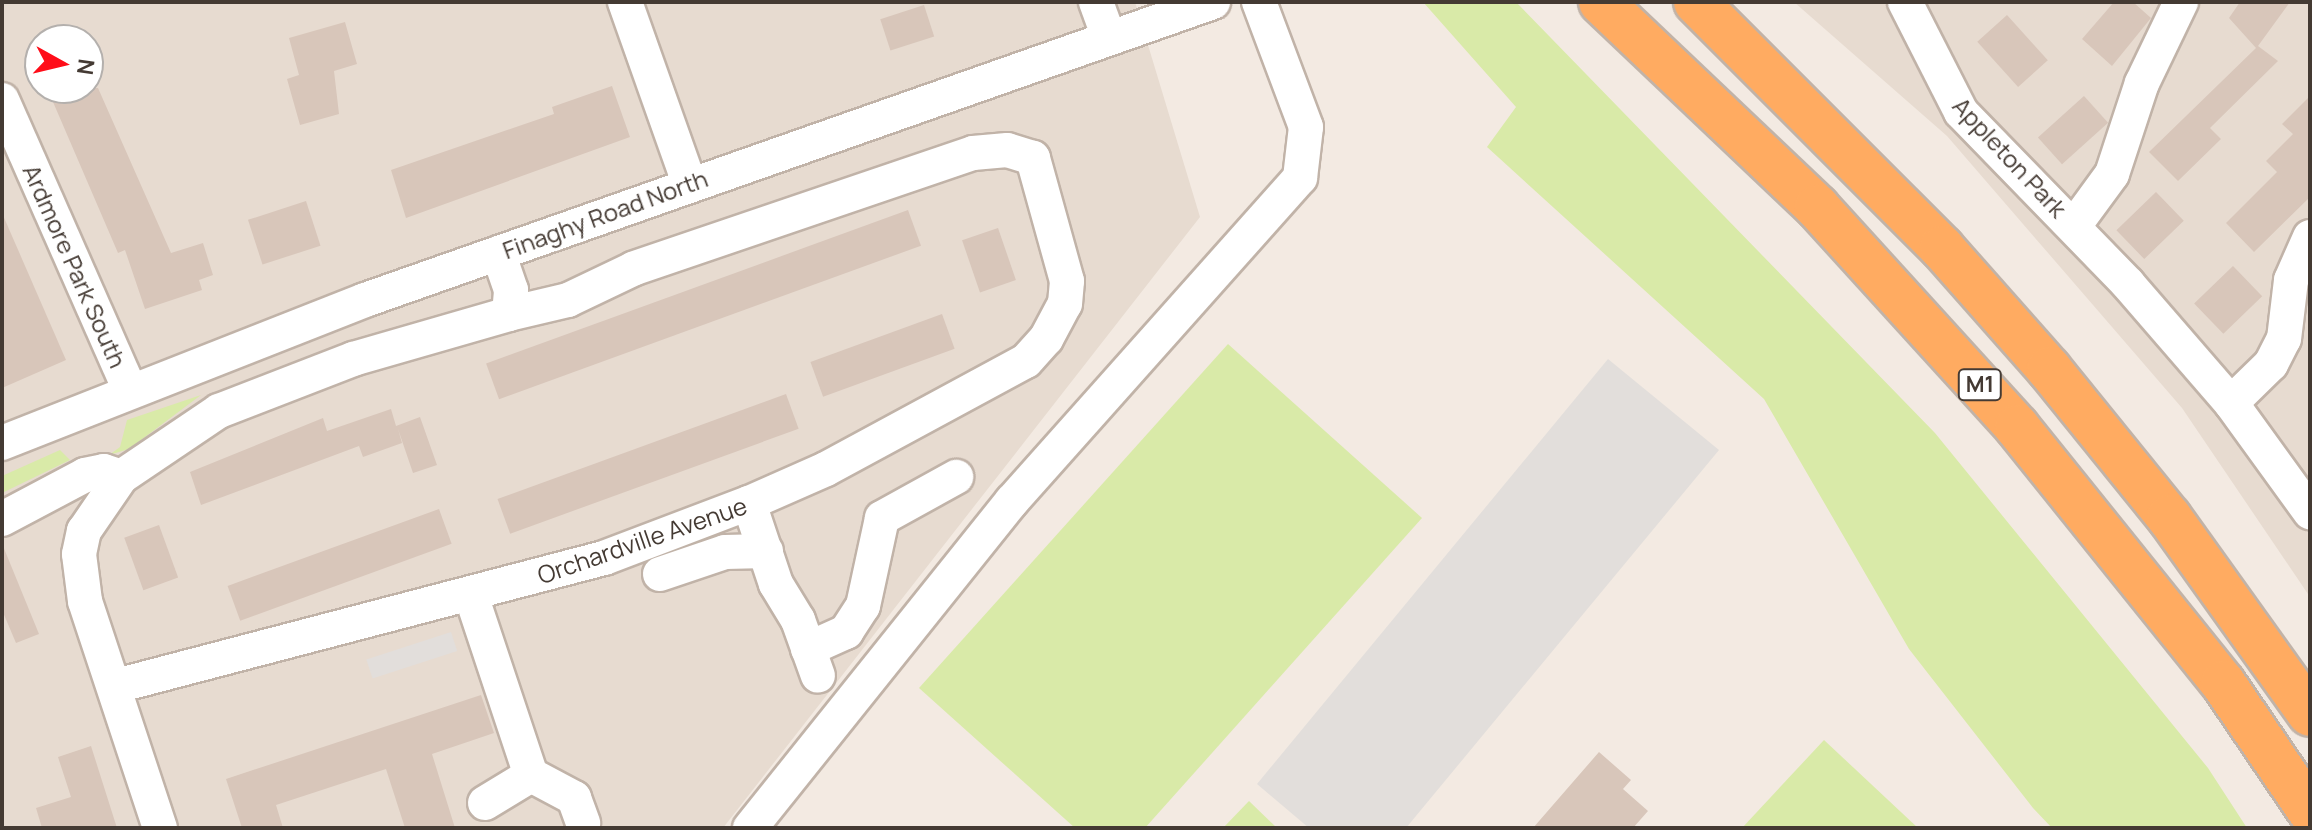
<!DOCTYPE html>
<html>
<head>
<meta charset="utf-8">
<style>
  body { margin:0 }
  #map { position:relative; width:2312px; height:830px; overflow:hidden; background:#f3eae2; font-family:Manrope,sans-serif }
  div>[style] { position:absolute }
  [style*='--x'] { left:calc(var(--x)*1px); top:calc(var(--y)*1px); width:calc(var(--w)*1px); rotate:calc(var(--a)*1deg) }
  .residential>* { inset:0; background:#e7dbd0 }
  .green>* { inset:0; background:#d9eaa8 }
  .parking>* { inset:0; background:#e2dedb; transform-origin:0 0 }
  .building>* { inset:0; background:#d8c6ba; transform-origin:0 0 }
  .roads { filter:drop-shadow(2px 0 #c1b3a8) drop-shadow(-2px 0 #c1b3a8) drop-shadow(0 2px #c1b3a8) drop-shadow(0 -2px #c1b3a8) }
  .minor>* { height:34px; margin:-17px; padding:0 17px; transform-origin:17px; border-radius:17px; background:#fff }
  .highway>* { height:44px; margin:-22px; padding:0 22px; transform-origin:22px; border-radius:22px; background:#ffab61 }
  span { translate:-50% -50%; white-space:nowrap; text-align:center; line-height:1.15; -webkit-text-stroke:6px #fff; paint-order:stroke }
  .shield-label span { padding:2px 6px; background:#fff; border:2px solid; border-radius:6px; -webkit-text-stroke-width:0 }
  .shield-label { font-size:22px; color:#443a33; font-weight:700 }
  .street-label { font-size:24px; color:#443a33 }
  .frame { position:absolute; inset:0; border:4px solid #443a33; pointer-events:none }
  .north { position:absolute; left:24px; top:24px; width:80px; height:80px; box-sizing:border-box; background:#fff; border:2px solid #b4b0ad; border-radius:50%; rotate:98deg; font-size:22px; font-weight:700; line-height:32px; text-align:center; color:#443a33 }
  .north::after { content:''; display:block; margin:auto; width:28px; height:36px; background:#ff0d19; clip-path:polygon(50% 0,100% 100%,50% 72%,0 100%) }
</style>
</head>
<body>
<div id="map">
  <div class="residential">
    <div style="clip-path:polygon(evenodd,2px 2px,1135px 2px,1200px 217px,723px 828px,2px 828px,2px 2px,40px 40px,88px 40px,88px 88px,40px 88px,40px 40px)"></div>
    <div style="clip-path:polygon(1794px 2px,2310px 2px,2310px 597px,2182px 408px,1947px 136px)"></div>
  </div>
  <div class="green">
    <div style="clip-path:polygon(1423px 2px,1516px 2px,1935px 433px,2208px 768px,2247px 828px,2052px 828px,2033px 808px,1909px 649px,1764px 399px,1487px 147px,1516px 107px)"></div>
    <div style="clip-path:polygon(1228px 344px,1422px 518px,1145px 828px,1075px 828px,919px 688px)"></div>
    <div style="clip-path:polygon(201px 395px,129px 449px,109px 455px,120px 447px,127px 420px)"></div>
    <div style="clip-path:polygon(60px 450px,70px 460px,2px 493px,2px 476px)"></div>
    <div style="clip-path:polygon(1824px 740px,1918px 828px,1742px 828px)"></div>
    <div style="clip-path:polygon(1249px 801px,1277px 828px,1223px 828px)"></div>
  </div>
  <div class="parking">
    <div style="clip-path:polygon(1608px 359px,1719px 450px,1406px 828px,1309px 828px,1257px 784px)"></div>
    <div style="left:451px;top:632px;width:20px;height:89px;rotate:72deg"></div>
  </div>
  <div class="building">
    <div style="clip-path:polygon(2114px 2px,2133px 2px,2151px 18px,2112px 66px,2082px 39px)"></div>
    <div style="clip-path:polygon(2240px 2px,2290px 2px,2258px 46px,2278px 61px,2210px 128px,2221px 139px,2178px 181px,2149px 152px,2256px 48px,2229px 18px)"></div>
    <div style="left:924px;top:5px;width:33px;height:46px;rotate:72deg"></div>
    <div style="left:2007px;top:15px;width:61px;height:40px;rotate:48deg"></div>
    <div style="clip-path:polygon(345px 22px,357px 64px,334px 71px,339px 114px,300px 125px,287px 79px,299px 75px,289px 38px)"></div>
    <div style="clip-path:polygon(612px 86px,630px 137px,406px 218px,391px 170px,554px 114px,552px 107px)"></div>
    <div style="clip-path:polygon(47px 88px,98px 88px,171px 253px,203px 243px,213px 275px,199px 280px,202px 290px,145px 309px,125px 250px,118px 253px)"></div>
    <div style="left:2084px;top:96px;width:36px;height:62px;rotate:48deg"></div>
    <div style="clip-path:polygon(2310px 96px,2310px 197px,2254px 252px,2226px 223px,2277px 172px,2266px 161px,2293px 134px,2282px 124px)"></div>
    <div style="left:2156px;top:192px;width:40px;height:55px;rotate:46deg"></div>
    <div style="left:306px;top:201px;width:47px;height:61px;rotate:72deg"></div>
    <div style="left:908px;top:210px;width:38px;height:449px;rotate:70deg"></div>
    <div style="clip-path:polygon(2px 213px,66px 360px,2px 388px)"></div>
    <div style="left:998px;top:228px;width:55px;height:38px;rotate:71deg"></div>
    <div style="left:2233px;top:266px;width:42px;height:54px;rotate:46deg"></div>
    <div style="left:942px;top:314px;width:37px;height:140px;rotate:70deg"></div>
    <div style="left:786px;top:394px;width:37px;height:307px;rotate:70deg"></div>
    <div style="clip-path:polygon(391px 409px,396px 426px,420px 417px,437px 465px,413px 473px,398px 429px,402px 443px,363px 457px,359px 446px,201px 505px,190px 472px,323px 418px,327px 431px)"></div>
    <div style="left:439px;top:509px;width:37px;height:225px;rotate:70deg"></div>
    <div style="left:159px;top:525px;width:56px;height:37px;rotate:70deg"></div>
    <div style="clip-path:polygon(3px 546px,39px 634px,16px 643px,2px 610px)"></div>
    <div style="clip-path:polygon(481px 695px,494px 733px,432px 754px,455px 828px,405px 828px,386px 769px,276px 805px,283px 828px,242px 828px,226px 779px)"></div>
    <div style="clip-path:polygon(91px 746px,117px 828px,42px 828px,36px 808px,71px 797px,58px 757px)"></div>
    <div style="clip-path:polygon(1599px 752px,1631px 780px,1623px 789px,1648px 811px,1633px 828px,1533px 828px)"></div>
  </div>
  <div class="roads">
    <div class="minor">
      <div style="--x:625;--y:2;--w:192;--a:70.5"></div>
      <div style="--x:1096;--y:2;--w:38;--a:70"></div>
      <div style="--x:1905;--y:2;--w:123;--a:63"></div>
      <div style="--x:1961;--y:112;--w:240;--a:45.8"></div>
      <div style="--x:2128;--y:284;--w:157;--a:49.1"></div>
      <div style="--x:2231;--y:403;--w:135;--a:54.1"></div>
      <div style="--x:2;--y:100;--w:315;--a:66.2"></div>
      <div style="--x:2074;--y:226;--w:64;--a:-53.8"></div>
      <div style="--x:2112;--y:174;--w:96;--a:-71.8"></div>
      <div style="--x:2142;--y:83;--w:90;--a:-64.3"></div>
      <div style="--x:2231;--y:403;--w:56;--a:-44.3"></div>
      <div style="--x:2271;--y:364;--w:28;--a:-63"></div>
      <div style="--x:2284;--y:339;--w:59;--a:-83.2"></div>
      <div style="--x:2291;--y:280;--w:47;--a:-66.2"></div>
      <div style="--x:2;--y:443;--w:390;--a:-21.5"></div>
      <div style="--x:365;--y:300;--w:899;--a:-19.36"></div>
      <div style="--x:749;--y:503;--w:85;--a:71.6"></div>
      <div style="--x:776;--y:584;--w:42;--a:58.6"></div>
      <div style="--x:798;--y:620;--w:59;--a:70.3"></div>
      <div style="--x:2;--y:519;--w:94;--a:-27.9"></div>
      <div style="--x:85;--y:475;--w:19;--a:-12"></div>
      <div style="--x:104;--y:471;--w:18;--a:19"></div>
      <div style="--x:660;--y:574;--w:69;--a:-18.7"></div>
      <div style="--x:725;--y:552;--w:41;--a:-1.4"></div>
      <div style="--x:471;--y:595;--w:190;--a:71.6"></div>
      <div style="--x:531;--y:775;--w:49;--a:28.1"></div>
      <div style="--x:574;--y:798;--w:27;--a:70"></div>
      <div style="--x:808;--y:649;--w:42;--a:-24.1"></div>
      <div style="--x:846;--y:632;--w:31;--a:-57"></div>
      <div style="--x:863;--y:606;--w:90;--a:-77.8"></div>
      <div style="--x:882;--y:518;--w:85;--a:-29"></div>
      <div style="--x:116;--y:686;--w:505;--a:-14.7"></div>
      <div style="--x:604;--y:558;--w:155;--a:-20.8"></div>
      <div style="--x:749;--y:503;--w:84;--a:-23.8"></div>
      <div style="--x:826;--y:469;--w:227;--a:-28.4"></div>
      <div style="--x:1026;--y:361;--w:30;--a:-48"></div>
      <div style="--x:1046;--y:339;--w:40;--a:-62"></div>
      <div style="--x:1065;--y:304;--w:23;--a:-85"></div>
      <div style="--x:1067;--y:281;--w:128;--a:-105.5"></div>
      <div style="--x:1033;--y:158;--w:27;--a:-163"></div>
      <div style="--x:1007;--y:150;--w:34;--a:175"></div>
      <div style="--x:973;--y:153;--w:359;--a:161.2"></div>
      <div style="--x:633;--y:269;--w:72;--a:154.5"></div>
      <div style="--x:568;--y:300;--w:61;--a:166.7"></div>
      <div style="--x:485;--y:803;--w:54;--a:-31.3"></div>
      <div style="--x:160;--y:828;--w:239;--a:-108.3"></div>
      <div style="--x:85;--y:601;--w:47;--a:-97.3"></div>
      <div style="--x:79;--y:554;--w:24;--a:-78"></div>
      <div style="--x:84;--y:531;--w:65;--a:-55.6"></div>
      <div style="--x:121;--y:477;--w:118;--a:-34"></div>
      <div style="--x:219;--y:411;--w:144;--a:-21.2"></div>
      <div style="--x:353;--y:359;--w:162;--a:-16.1"></div>
      <div style="--x:509;--y:314;--w:24;--a:-85"></div>
      <div style="--x:511;--y:290;--w:39;--a:-109"></div>
      <div style="--x:750;--y:828;--w:419;--a:-51.3"></div>
      <div style="--x:1012;--y:501;--w:433;--a:-48.3"></div>
      <div style="--x:1300;--y:178;--w:51;--a:-83.3"></div>
      <div style="--x:1306;--y:127;--w:134;--a:-110.6"></div>
    </div>
    <div class="highway">
      <div style="--x:1601;--y:2;--w:298;--a:43.5"></div>
      <div style="--x:1817;--y:207;--w:297;--a:47.7"></div>
      <div style="--x:2017;--y:427;--w:329;--a:51.2"></div>
      <div style="--x:2223;--y:683;--w:155;--a:55.8"></div>
      <div style="--x:1696;--y:2;--w:348;--a:45"></div>
      <div style="--x:1942;--y:248;--w:162;--a:48.5"></div>
      <div style="--x:2049;--y:369;--w:191;--a:51"></div>
      <div style="--x:2169;--y:517;--w:242;--a:54.4"></div>
    </div>
  </div>
  <div class="shield-label">
    <span style="left:1980px;top:385px">M1</span>
  </div>
  <div class="street-label">
    <span style="left:2010px;top:157px;rotate:47deg">Appleton Park</span>
    <span style="left:605px;top:214px;rotate:-20deg">Finaghy Road North</span>
    <span style="left:75px;top:266px;rotate:66deg">Ardmore Park South</span>
    <span style="left:642px;top:540px;rotate:-19deg">Orchardville Avenue</span>
  </div>
  <div class="frame"></div>
  <div class="north">N</div>
</div>
</body>
</html>
